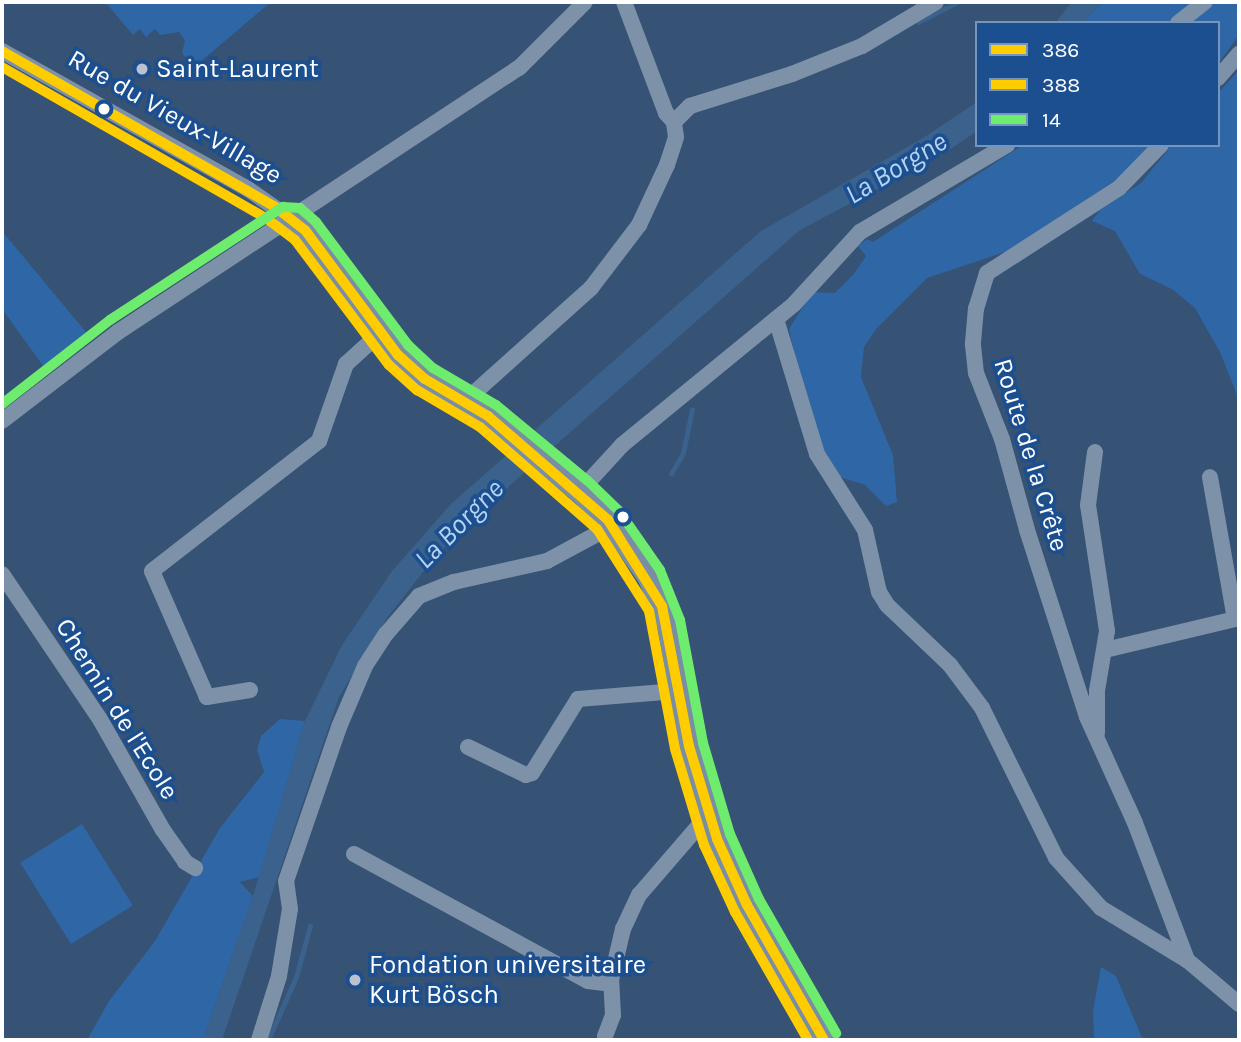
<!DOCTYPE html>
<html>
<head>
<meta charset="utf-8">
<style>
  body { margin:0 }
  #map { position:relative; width:1241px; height:1042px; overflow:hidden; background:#365274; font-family:Karla,sans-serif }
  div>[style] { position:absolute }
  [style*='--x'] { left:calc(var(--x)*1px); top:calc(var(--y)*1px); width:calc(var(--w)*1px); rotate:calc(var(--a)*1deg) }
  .green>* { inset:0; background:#2f66a5; transform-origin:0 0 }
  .water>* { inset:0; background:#3b618d }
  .stream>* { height:4.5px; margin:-2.25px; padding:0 2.25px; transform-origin:2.25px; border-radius:2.25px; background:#3b618d }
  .street>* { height:16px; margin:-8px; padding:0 8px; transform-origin:8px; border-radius:8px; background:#7d92a8 }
  .secondary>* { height:21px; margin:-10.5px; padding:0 10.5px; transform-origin:10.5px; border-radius:10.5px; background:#798da4 }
  .bus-1>* { height:10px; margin:-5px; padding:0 5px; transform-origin:5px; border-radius:5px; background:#fc0 }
  .bus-2>* { height:10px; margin:-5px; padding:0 5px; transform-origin:5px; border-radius:5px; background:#fc0 }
  .bus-3>* { height:10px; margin:-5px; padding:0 5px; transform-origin:5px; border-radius:5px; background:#6dec6d }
  .dots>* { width:19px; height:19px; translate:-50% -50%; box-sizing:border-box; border:4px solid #1b4f8f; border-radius:50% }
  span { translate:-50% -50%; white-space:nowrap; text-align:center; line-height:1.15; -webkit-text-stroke:7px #1b4f8f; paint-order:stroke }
  .poi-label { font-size:26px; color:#fff }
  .left { translate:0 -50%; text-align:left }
  .street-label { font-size:26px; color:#fff }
  .water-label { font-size:28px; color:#b5d3f5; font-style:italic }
  .frame { position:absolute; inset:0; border:4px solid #fff; pointer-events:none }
  .legend { position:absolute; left:975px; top:21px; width:245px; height:126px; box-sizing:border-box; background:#1b4f8f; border:2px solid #7695bc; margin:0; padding:9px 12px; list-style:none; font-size:21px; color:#fff }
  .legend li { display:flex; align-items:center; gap:14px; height:35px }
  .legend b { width:35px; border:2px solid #7695bc }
</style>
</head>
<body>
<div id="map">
  <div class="green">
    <div style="clip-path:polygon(110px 2px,271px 2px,194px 67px,182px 53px,185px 40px,179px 32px,160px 35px,155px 29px,146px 37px,140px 29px,133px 35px,107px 4px)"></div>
    <div style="clip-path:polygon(1101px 2px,1239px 2px,1239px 35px,1218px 64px,1218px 23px,1083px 23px)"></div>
    <div style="clip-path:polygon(1239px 70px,1239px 400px,1220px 352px,1195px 308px,1172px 289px,1140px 274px,1115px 231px,1092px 221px,1100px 210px,1141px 183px,1172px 145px,1218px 145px,1218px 93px)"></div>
    <div style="clip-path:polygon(1023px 145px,1153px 145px,1113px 182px,1011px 250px,927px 278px,876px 329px,864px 347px,861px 377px,893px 455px,897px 502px,886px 506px,865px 485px,840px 477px,823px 448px,804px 394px,789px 329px,812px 292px,835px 293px,853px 275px,866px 256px,858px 246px,867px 239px,873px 242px)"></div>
    <div style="clip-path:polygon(2px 231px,91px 338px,46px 370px,2px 309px)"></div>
    <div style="clip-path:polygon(280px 719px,305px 721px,259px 877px,240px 882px,253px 896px,203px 1040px,87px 1040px,109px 1001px,155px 941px,220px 828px,264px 772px,257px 750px,261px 736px)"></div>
    <div style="left:82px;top:824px;width:96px;height:73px;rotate:58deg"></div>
    <div style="clip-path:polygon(1101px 967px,1116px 976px,1143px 1040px,1094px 1040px,1093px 1011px)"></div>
  </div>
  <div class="water">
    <div style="clip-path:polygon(1072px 2px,1101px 2px,1083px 23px,1055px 23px)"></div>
    <div style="clip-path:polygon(977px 102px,977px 131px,942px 155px,800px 230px,516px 480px,434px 558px,387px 618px,339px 697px,222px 1040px,203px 1040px,253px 896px,305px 721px,342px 645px,392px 571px,452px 503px,761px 231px,923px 138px)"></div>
  </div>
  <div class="stream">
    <div style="--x:918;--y:22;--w:45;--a:-26.6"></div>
    <div style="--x:671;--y:474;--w:24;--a:-60"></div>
    <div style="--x:683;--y:453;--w:44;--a:-78.2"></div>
    <div style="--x:268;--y:1040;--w:69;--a:-66"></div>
    <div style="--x:296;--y:977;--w:53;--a:-74.6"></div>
  </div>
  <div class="street">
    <div style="--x:1178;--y:23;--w:34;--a:-38"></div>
    <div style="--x:2;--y:51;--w:282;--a:29.3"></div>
    <div style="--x:248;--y:189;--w:52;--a:34.9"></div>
    <div style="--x:1218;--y:78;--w:32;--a:-49"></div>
    <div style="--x:674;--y:122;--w:23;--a:-45"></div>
    <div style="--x:690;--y:106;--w:107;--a:-17.4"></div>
    <div style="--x:792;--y:74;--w:75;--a:-21.8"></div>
    <div style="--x:862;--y:46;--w:86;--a:-30.7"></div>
    <div style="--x:1161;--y:145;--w:60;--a:134.3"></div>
    <div style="--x:1119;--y:188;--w:157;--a:147.2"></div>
    <div style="--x:987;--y:273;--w:37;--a:107"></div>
    <div style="--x:976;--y:308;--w:37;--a:95"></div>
    <div style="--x:973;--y:345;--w:28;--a:84"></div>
    <div style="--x:976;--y:373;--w:71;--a:68.5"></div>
    <div style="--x:1002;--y:439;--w:94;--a:74.6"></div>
    <div style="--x:1027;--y:530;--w:196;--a:72.2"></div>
    <div style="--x:1087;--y:717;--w:116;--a:65.6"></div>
    <div style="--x:1135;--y:823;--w:147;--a:69.2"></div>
    <div style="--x:1187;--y:960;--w:68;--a:40.2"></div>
    <div style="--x:776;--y:319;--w:141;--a:73.1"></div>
    <div style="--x:817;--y:454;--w:90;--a:57.7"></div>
    <div style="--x:865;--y:530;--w:64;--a:77.3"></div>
    <div style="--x:879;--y:592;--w:15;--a:58"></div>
    <div style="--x:887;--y:605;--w:87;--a:43.6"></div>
    <div style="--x:950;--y:665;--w:54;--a:53.3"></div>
    <div style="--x:982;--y:708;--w:167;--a:63.7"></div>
    <div style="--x:1056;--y:858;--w:67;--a:48"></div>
    <div style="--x:1101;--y:908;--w:100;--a:31.2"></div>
    <div style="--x:464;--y:402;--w:171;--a:-41.9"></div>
    <div style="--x:591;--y:288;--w:79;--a:-52.7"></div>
    <div style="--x:639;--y:225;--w:66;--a:-65"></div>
    <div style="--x:667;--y:165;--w:29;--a:-72"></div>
    <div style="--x:676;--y:137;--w:15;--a:-98"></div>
    <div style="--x:674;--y:122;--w:12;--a:-132"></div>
    <div style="--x:666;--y:113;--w:119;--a:-110.7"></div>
    <div style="--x:2;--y:421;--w:146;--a:-37.5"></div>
    <div style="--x:118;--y:332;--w:480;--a:-33.4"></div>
    <div style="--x:519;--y:68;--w:93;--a:-45"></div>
    <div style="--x:1095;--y:452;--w:53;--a:97.5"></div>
    <div style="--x:1088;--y:505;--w:127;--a:81.4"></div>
    <div style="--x:1107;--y:631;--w:61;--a:99.5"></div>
    <div style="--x:1097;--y:691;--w:42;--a:90"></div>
    <div style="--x:579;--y:492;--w:64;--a:-47.5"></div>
    <div style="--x:622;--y:445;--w:222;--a:-39.3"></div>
    <div style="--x:794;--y:304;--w:98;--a:-47.5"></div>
    <div style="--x:860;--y:232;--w:171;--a:-30.6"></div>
    <div style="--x:2;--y:574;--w:177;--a:56"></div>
    <div style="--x:101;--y:721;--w:125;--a:60.4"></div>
    <div style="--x:163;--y:830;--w:39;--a:55"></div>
    <div style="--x:185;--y:862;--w:12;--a:31"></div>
    <div style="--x:1105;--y:650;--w:134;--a:-13.4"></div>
    <div style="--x:1235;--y:619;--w:144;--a:-100"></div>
    <div style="--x:250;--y:690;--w:44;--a:170.8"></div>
    <div style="--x:207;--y:697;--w:137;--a:-113.6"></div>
    <div style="--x:152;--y:571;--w:212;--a:-37.9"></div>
    <div style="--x:319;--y:441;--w:82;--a:-70.7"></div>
    <div style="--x:346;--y:364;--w:45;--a:-42.3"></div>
    <div style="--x:468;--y:747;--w:64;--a:25.8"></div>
    <div style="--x:526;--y:775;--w:6;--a:-18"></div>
    <div style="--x:532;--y:773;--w:87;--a:-58.1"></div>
    <div style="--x:578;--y:699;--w:99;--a:-4.6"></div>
    <div style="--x:354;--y:854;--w:266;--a:28.5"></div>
    <div style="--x:588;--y:981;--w:23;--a:7"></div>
    <div style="--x:605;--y:1036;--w:22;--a:-69"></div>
    <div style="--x:613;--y:1015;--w:35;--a:-93"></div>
    <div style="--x:611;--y:980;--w:52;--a:-76.8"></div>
    <div style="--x:623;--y:929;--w:38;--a:-65"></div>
    <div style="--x:639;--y:895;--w:106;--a:-49.2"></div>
    <div style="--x:259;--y:1040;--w:67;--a:-72.6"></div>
    <div style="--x:279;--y:976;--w:68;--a:-80.7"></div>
    <div style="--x:290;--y:909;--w:28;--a:-98"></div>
    <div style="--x:286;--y:881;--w:163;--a:-71"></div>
    <div style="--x:339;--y:727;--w:66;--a:-66.9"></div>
    <div style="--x:365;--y:666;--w:38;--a:-57"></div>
    <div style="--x:386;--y:634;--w:50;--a:-49"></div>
    <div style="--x:419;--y:596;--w:38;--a:-22"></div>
    <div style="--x:454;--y:582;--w:95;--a:-12.7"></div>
    <div style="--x:547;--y:561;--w:74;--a:-28.3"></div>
  </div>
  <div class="secondary">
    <div style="--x:291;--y:219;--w:18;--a:38"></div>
    <div style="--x:305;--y:230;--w:156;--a:53.4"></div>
    <div style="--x:398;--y:355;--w:36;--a:42"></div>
    <div style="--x:425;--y:379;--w:73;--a:30.4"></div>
    <div style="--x:488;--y:416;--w:119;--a:39.9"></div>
    <div style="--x:579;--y:492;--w:40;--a:44"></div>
    <div style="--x:608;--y:520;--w:70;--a:55.4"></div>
    <div style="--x:648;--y:578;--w:50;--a:67.6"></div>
    <div style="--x:667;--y:624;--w:124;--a:79.8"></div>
    <div style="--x:689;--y:746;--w:97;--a:73.2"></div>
    <div style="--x:717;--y:839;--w:72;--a:65.6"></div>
    <div style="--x:747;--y:905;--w:155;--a:60.3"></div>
  </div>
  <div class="bus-1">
    <div style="--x:2;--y:51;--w:313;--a:29.7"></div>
    <div style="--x:274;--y:206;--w:39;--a:38"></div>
    <div style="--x:305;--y:230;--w:156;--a:53.4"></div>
    <div style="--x:398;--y:355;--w:36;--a:42"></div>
    <div style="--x:425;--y:379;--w:73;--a:30.4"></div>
    <div style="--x:488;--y:416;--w:159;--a:40.9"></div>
    <div style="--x:608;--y:520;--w:102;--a:57.9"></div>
    <div style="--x:662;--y:606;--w:143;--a:79.1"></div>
    <div style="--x:689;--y:746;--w:97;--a:73.2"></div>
    <div style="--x:717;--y:839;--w:72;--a:65.6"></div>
    <div style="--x:747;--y:905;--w:155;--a:60.3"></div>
  </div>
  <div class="bus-2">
    <div style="--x:2;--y:67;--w:304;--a:29.8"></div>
    <div style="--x:266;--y:218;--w:36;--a:37"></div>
    <div style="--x:295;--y:240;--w:156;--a:53.1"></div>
    <div style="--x:389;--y:365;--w:38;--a:42"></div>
    <div style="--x:417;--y:390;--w:73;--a:30.4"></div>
    <div style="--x:480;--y:427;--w:155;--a:41.1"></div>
    <div style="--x:597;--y:529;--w:97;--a:57.6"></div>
    <div style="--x:649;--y:611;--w:140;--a:79.3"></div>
    <div style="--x:675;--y:749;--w:100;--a:73.2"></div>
    <div style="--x:704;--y:845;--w:74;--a:65.2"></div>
    <div style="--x:735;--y:912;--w:147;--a:60.3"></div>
  </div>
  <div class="bus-3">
    <div style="--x:2;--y:404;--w:137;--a:-37.9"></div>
    <div style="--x:110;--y:320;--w:207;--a:-33.2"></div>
    <div style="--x:283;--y:207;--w:17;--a:3"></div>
    <div style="--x:300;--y:208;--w:21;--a:41"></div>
    <div style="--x:316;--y:222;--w:154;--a:53.2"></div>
    <div style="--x:408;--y:345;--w:34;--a:43"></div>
    <div style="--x:433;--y:368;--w:73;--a:30.4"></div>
    <div style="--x:496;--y:405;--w:119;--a:39.6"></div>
    <div style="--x:588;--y:481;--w:43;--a:44.1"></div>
    <div style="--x:619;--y:511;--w:72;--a:55.2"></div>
    <div style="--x:660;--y:570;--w:54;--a:68.2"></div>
    <div style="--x:680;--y:620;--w:125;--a:79.4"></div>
    <div style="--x:703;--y:743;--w:95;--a:73.5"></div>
    <div style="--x:730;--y:834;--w:71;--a:66"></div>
    <div style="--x:759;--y:899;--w:155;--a:60.1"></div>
  </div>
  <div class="dots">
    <div style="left:142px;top:69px;background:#b9c2ce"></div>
    <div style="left:104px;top:109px;background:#fff"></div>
    <div style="left:623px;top:517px;background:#fff"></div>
    <div style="left:355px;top:980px;background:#b9c2ce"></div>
  </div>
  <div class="poi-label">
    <span class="left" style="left:156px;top:69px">Saint-Laurent</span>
    <span class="left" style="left:369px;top:980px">Fondation universitaire<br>Kurt Bösch</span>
  </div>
  <div class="street-label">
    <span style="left:175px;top:117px;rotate:30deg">Rue du Vieux-Village</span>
    <span style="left:1031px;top:455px;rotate:73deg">Route de la Crête</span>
    <span style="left:117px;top:709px;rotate:58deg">Chemin de l'Ecole</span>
  </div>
  <div class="water-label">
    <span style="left:896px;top:168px;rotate:-31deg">La Borgne</span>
    <span style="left:459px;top:524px;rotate:-45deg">La Borgne</span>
  </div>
  <div class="frame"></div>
  <ul class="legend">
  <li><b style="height:9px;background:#fc0"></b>386</li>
  <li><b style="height:9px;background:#fc0"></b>388</li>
  <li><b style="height:9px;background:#6dec6d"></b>14</li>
  </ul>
</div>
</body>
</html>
